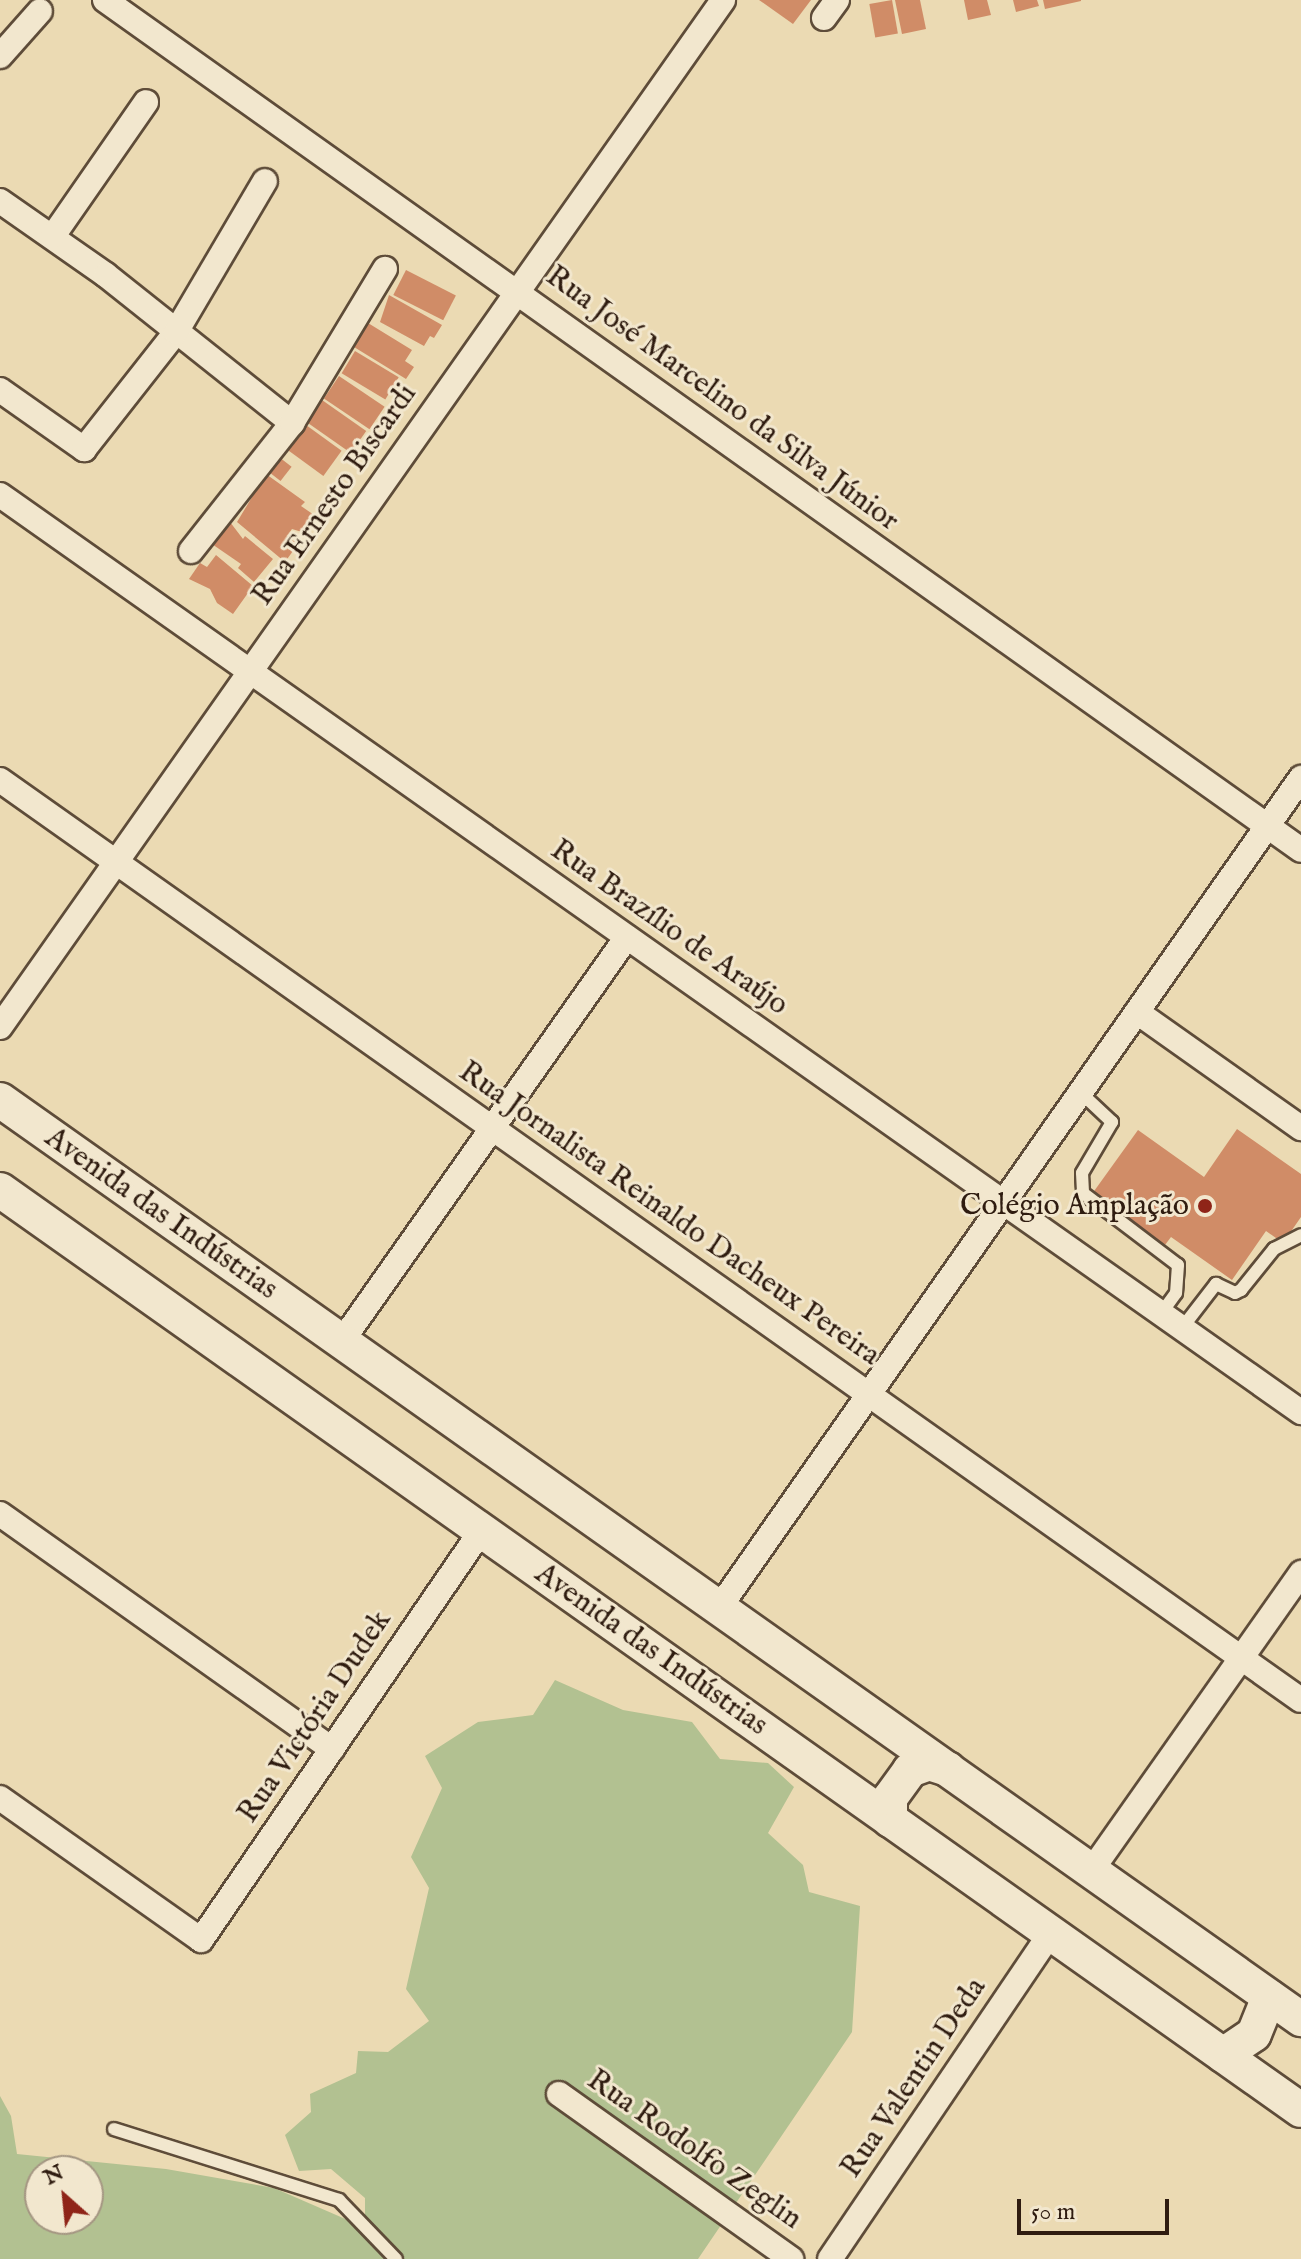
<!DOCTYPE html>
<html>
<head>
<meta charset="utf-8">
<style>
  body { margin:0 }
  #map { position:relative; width:1301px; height:2259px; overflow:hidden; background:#ebdab3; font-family:"IM FELL English",serif }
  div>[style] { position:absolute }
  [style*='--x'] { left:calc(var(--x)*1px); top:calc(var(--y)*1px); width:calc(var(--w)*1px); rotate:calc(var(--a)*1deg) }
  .green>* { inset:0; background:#b2c191 }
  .building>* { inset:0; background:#d08c67; transform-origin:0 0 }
  .roads { filter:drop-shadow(2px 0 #5e4c39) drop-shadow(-2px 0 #5e4c39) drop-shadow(0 2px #5e4c39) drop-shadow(0 -2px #5e4c39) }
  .lane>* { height:12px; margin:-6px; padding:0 6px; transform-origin:6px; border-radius:6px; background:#f2e7ce }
  .street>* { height:24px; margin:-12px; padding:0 12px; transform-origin:12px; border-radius:12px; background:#f2e7ce }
  .secondary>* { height:34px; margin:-17px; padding:0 17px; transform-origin:17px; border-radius:17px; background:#f2e7ce }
  .dots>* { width:22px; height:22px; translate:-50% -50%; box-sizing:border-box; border:4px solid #f2e7ce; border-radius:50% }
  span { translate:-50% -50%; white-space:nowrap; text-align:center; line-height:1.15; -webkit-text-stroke:6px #f2e7ce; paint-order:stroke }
  .street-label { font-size:30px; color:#2f1c10 }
  .poi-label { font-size:30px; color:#2f1c10 }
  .right { translate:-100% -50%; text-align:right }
  .north { position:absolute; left:24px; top:2155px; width:80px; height:80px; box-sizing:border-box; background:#f2e7ce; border:2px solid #a49682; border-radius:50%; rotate:333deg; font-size:22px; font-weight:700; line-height:32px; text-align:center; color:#2f1c10 }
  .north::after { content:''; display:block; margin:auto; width:28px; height:36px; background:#8f2418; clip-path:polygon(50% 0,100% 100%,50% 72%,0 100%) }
  .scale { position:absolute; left:1017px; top:2199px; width:152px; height:36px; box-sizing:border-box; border:4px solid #2f1c10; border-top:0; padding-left:10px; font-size:24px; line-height:28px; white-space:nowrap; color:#2f1c10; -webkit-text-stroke:6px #f2e7ce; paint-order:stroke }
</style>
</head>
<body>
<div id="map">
  <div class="green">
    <div style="clip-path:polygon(evenodd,555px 1680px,623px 1710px,692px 1722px,720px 1759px,768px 1763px,794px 1787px,768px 1833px,803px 1865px,809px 1892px,860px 1906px,852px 2032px,698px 2259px,0 2259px,0 2096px,11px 2116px,17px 2154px,166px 2169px,274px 2188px,350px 2221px,365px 2221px,365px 2198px,331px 2169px,299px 2171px,285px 2135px,311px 2112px,310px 2094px,356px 2073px,358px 2051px,388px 2052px,429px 2021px,406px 1989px,429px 1888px,411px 1857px,442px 1788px,425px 1756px,478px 1722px,533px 1715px,555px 1680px,40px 2171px,88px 2171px,88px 2219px,40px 2219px,40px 2171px)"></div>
  </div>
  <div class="building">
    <div style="clip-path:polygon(759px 0,811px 0,793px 24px)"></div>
    <div style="left:892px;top:0;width:34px;height:23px;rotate:80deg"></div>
    <div style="clip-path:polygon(895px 0,920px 0,926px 29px,902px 34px)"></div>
    <div style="clip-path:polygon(964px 0,987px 0,991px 15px,968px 20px)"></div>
    <div style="clip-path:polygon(1013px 0,1037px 0,1039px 6px,1016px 12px)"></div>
    <div style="clip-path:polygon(1043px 0,1081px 0,1081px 1px,1045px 9px)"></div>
    <div style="left:406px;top:270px;width:56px;height:28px;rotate:27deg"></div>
    <div style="clip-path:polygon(389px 295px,442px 325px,434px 338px,430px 336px,424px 346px,380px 322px)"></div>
    <div style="clip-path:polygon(368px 323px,412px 350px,405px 361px,414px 367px,406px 379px,354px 347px)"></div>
    <div style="left:355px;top:351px;width:51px;height:26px;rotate:31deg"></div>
    <div style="left:339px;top:376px;width:55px;height:27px;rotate:34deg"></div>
    <div style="left:322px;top:400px;width:54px;height:27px;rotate:35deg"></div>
    <div style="left:306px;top:425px;width:44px;height:31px;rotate:36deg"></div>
    <div style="left:279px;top:457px;width:16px;height:18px;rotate:38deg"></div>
    <div style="clip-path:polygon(266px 474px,305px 502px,301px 506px,317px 517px,305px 533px,292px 529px,287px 536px,298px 544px,285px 562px,237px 522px)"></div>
    <div style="clip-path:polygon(230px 522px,243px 539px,245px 536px,273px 559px,254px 582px,238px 568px,241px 564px,209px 542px)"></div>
    <div style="clip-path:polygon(216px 555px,253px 586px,233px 614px,217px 603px,210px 589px,189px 579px,200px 563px,207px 567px)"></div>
    <div style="clip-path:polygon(1237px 1129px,1301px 1174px,1301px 1217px,1283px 1243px,1266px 1231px,1232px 1280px,1171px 1237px,1165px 1245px,1092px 1194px,1138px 1130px,1204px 1177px)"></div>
  </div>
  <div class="roads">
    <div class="lane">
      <div style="--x:1080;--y:1092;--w:44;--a:43.2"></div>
      <div style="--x:1112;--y:1122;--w:59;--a:120.5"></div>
      <div style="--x:1082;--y:1173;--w:20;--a:87"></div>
      <div style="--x:1083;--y:1193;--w:119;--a:37.2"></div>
      <div style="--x:1178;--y:1265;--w:28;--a:94"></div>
      <div style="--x:1176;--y:1293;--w:26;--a:126"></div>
      <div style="--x:1182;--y:1328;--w:56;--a:-52.3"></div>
      <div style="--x:1216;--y:1284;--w:21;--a:25"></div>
      <div style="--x:1235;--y:1293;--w:7;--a:-27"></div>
      <div style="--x:1241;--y:1290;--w:53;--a:-51.2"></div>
      <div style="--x:1274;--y:1249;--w:30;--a:-27"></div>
      <div style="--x:114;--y:2129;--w:236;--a:17.5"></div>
      <div style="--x:339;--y:2200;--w:82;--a:46"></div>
    </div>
    <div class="street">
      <div style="--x:105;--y:0;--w:1467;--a:35.4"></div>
      <div style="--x:824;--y:18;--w:22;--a:-54"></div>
      <div style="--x:0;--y:56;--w:60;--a:-48.4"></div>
      <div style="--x:0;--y:201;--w:129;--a:34.9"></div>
      <div style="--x:106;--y:275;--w:238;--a:38.5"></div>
      <div style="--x:53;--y:236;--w:163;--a:-55.2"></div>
      <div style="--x:0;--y:390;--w:103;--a:35.1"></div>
      <div style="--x:84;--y:449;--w:149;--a:-51.8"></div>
      <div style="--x:176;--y:332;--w:175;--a:-59.5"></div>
      <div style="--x:0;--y:495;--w:1592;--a:35.18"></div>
      <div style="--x:191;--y:551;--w:163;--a:-51.7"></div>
      <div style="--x:292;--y:423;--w:180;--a:-58.9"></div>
      <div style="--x:0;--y:780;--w:1593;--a:35.27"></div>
      <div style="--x:1137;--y:1012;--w:201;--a:35.3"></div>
      <div style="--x:0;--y:1027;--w:1256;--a:-54.85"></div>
      <div style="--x:342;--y:1341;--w:494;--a:-54.8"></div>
      <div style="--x:0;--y:1514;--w:407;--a:35.3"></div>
      <div style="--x:719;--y:1608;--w:1014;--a:-54.96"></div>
      <div style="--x:0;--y:1798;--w:246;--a:35.2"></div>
      <div style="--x:201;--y:1940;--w:497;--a:-55.6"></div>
      <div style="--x:1091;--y:1871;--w:365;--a:-54.8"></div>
      <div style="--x:559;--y:2094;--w:285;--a:35.4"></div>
      <div style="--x:830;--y:2259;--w:394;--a:-55.9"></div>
    </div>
    <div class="secondary">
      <div style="--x:0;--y:1100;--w:1593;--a:35.24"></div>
      <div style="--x:0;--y:1190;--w:1593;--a:35.27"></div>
      <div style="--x:890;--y:1820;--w:22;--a:-90"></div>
      <div style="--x:890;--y:1798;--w:34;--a:-54"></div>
      <div style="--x:910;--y:1770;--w:20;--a:-20"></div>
      <div style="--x:929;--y:1763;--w:20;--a:18"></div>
      <div style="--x:1223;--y:2055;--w:37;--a:-34"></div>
      <div style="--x:1254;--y:2034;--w:40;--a:-68"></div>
    </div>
  </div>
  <div class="dots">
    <div style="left:1205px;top:1206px;background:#8f2418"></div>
  </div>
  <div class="street-label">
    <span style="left:722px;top:399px;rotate:36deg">Rua José Marcelino da Silva Júnior</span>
    <span style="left:335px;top:495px;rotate:-55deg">Rua Ernesto Biscardi</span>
    <span style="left:669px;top:928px;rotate:35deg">Rua Brazílio de Araújo</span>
    <span style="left:161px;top:1214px;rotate:35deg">Avenida das Indústrias</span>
    <span style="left:669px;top:1214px;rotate:35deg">Rua Jornalista Reinaldo Dacheux Pereira</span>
    <span style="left:651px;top:1650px;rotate:35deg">Avenida das Indústrias</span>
    <span style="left:315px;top:1717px;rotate:-56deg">Rua Victória Dudek</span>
    <span style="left:914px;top:2078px;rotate:-56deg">Rua Valentin Deda</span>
    <span style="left:694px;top:2150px;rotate:35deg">Rua Rodolfo Zeglin</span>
  </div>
  <div class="poi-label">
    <span class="right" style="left:1189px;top:1206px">Colégio Amplação</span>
  </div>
  <div class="north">N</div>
  <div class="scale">50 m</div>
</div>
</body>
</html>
